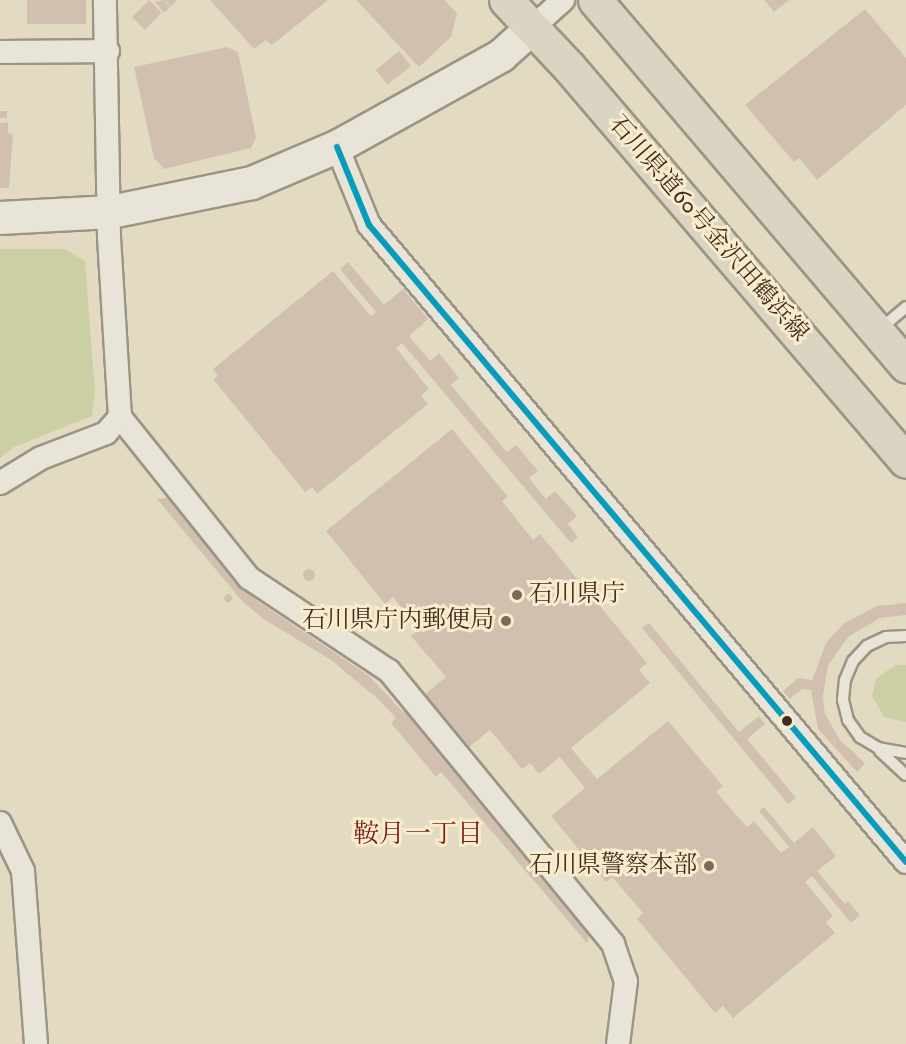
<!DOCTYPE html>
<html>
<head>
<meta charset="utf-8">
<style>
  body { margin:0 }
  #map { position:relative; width:906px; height:1044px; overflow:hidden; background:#e3dbc1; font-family:"IM FELL DW Pica","Noto Serif JP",serif }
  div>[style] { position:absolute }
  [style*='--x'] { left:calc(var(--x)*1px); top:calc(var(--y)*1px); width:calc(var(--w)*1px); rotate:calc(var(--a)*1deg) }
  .green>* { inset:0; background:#cccea4 }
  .building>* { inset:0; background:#d1c0b0; transform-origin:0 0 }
  .round { border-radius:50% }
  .roads { filter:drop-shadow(2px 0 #9c9484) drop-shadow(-2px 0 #9c9484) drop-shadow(0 2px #9c9484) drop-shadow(0 -2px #9c9484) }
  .lane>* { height:10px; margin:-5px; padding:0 5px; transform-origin:5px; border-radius:5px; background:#e8e4d7 }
  .street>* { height:22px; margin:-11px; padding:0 11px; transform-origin:11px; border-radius:11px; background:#e8e4d7 }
  .secondary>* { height:32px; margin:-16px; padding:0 16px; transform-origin:16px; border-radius:16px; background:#e8e4d7 }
  .primary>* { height:33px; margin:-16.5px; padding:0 16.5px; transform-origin:16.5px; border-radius:16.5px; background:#dbd4c2 }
  .bus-1>* { height:6px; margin:-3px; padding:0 3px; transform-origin:3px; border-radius:3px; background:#079cbc }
  .dots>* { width:16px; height:16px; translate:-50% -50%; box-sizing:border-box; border:3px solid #f7eccd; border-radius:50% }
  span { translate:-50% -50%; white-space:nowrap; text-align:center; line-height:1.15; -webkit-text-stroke:6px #f7eccd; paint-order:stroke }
  .street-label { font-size:24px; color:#472a1c }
  .poi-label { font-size:24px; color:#472a1c }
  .left { translate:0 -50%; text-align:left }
  .right { translate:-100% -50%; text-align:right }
  .neighbourhood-label { font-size:26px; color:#7a1f14 }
</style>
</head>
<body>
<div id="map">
  <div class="green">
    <div style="clip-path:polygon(0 249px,65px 249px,85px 261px,95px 392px,92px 416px,14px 447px,0 458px)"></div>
    <div style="clip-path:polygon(895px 665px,906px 665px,906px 722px,884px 717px,872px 696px,876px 679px)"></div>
  </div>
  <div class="building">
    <div style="left:27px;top:0;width:59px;height:24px"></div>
    <div style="left:149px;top:0;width:18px;height:24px;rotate:45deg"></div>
    <div style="clip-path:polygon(164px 0,170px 7px,164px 13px,155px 2px)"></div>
    <div style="clip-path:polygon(165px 0,177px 0,171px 6px)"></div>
    <div style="clip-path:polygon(210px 0,328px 0,272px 45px,266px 40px,254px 49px)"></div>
    <div style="clip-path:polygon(356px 0,445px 0,457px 14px,451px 37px,419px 67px)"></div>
    <div style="clip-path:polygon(764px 0,789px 0,774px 12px)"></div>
    <div style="clip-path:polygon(865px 9px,906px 58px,906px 105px,817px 180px,799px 158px,794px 162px,745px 105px)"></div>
    <div style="clip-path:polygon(227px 47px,238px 52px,256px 137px,251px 148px,164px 169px,154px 158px,134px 67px)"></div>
    <div style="left:399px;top:51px;width:19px;height:30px;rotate:51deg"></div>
    <div style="left:0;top:111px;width:7px;height:7px"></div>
    <div style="clip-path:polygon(8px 122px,8px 133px,13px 134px,9px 188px,0 188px,0 123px)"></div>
    <div style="clip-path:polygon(348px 262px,384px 305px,403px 289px,428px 319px,409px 336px,430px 361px,439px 353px,459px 378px,451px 385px,507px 452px,516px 445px,538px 471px,529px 478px,546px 499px,555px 491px,577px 516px,568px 524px,578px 537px,571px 543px,402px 343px,396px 348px,429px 389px,421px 396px,428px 404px,317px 494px,312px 487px,305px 492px,213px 379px,218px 376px,213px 369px,333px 271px,371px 316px,376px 312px,340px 269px)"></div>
    <div style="clip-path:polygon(452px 429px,508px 497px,502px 501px,533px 540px,540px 534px,647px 663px,639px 670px,650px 683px,571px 748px,597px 779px,668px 721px,723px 786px,716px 792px,747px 827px,754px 821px,781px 853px,789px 847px,759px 811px,764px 807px,794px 843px,813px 827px,836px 856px,817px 871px,845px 904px,848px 901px,860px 915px,851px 923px,812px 876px,805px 882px,833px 916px,826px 922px,835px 933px,733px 1018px,723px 1006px,715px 1013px,637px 919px,643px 913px,612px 877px,606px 882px,551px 816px,585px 788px,560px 757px,539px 774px,530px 763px,522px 769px,490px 730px,449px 764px,590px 933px,587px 943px,441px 772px,436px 777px,391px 723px,396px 718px,378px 699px,331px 660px,265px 620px,242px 601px,157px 499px,167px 498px,256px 600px,369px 676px,403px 712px,446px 677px,411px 636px,418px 630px,393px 597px,385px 604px,326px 531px)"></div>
    <div class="round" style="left:303px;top:569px;width:12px;height:12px"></div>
    <div style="clip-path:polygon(229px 593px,233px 599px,228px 603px,223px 598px)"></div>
    <div style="clip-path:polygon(906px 603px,906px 615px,880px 618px,848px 637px,828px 666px,823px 696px,825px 714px,840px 740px,865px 763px,857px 772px,818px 729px,811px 690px,802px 689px,790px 699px,783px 691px,798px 678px,812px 680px,826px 643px,843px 624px,877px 606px)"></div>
    <div style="clip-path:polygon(649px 623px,739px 732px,759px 716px,765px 724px,747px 739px,796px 798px,788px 804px,642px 628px)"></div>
  </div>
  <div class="roads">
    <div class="lane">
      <div style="--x:880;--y:329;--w:34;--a:-40"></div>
      <div style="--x:906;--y:636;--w:20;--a:177"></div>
      <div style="--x:886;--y:637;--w:21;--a:155"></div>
      <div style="--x:867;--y:646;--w:21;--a:133"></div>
      <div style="--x:853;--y:661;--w:21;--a:113"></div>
      <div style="--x:845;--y:680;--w:20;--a:96"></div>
      <div style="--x:843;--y:700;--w:21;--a:76"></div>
      <div style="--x:848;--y:720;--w:21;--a:55"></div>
      <div style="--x:860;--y:737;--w:21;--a:31"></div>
      <div style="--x:878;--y:748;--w:28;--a:10"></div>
      <div style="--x:880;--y:751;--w:35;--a:43"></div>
    </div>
    <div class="street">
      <div style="--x:532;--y:28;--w:42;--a:-42.1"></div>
      <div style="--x:0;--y:52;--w:108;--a:-0.5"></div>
      <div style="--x:337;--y:147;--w:84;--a:67.7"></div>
      <div style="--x:369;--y:225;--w:833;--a:49.87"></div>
      <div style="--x:120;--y:417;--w:206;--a:51.3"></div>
      <div style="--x:249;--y:578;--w:168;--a:33.6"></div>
      <div style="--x:389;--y:671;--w:353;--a:50.6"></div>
      <div style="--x:613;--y:944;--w:39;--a:71"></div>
      <div style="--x:626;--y:981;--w:64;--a:97.2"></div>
      <div style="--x:0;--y:483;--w:48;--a:-31.4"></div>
      <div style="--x:41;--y:458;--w:70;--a:-21"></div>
      <div style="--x:106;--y:433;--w:21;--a:-49"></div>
      <div style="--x:120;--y:417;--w:180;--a:-93.5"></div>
      <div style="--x:109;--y:237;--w:237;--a:-91"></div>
      <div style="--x:0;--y:823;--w:53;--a:64.4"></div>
      <div style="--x:23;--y:871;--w:173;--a:85.7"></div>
    </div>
    <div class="secondary">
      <div style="--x:0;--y:218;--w:111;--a:-3.1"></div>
      <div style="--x:111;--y:212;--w:144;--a:-11.6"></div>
      <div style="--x:252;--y:183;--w:92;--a:-23"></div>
      <div style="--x:337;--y:147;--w:188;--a:-29"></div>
      <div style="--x:501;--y:56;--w:42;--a:-42.1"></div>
    </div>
    <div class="primary">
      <div style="--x:506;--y:0;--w:92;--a:46.8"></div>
      <div style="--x:569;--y:67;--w:518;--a:49.46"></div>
      <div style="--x:595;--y:0;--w:480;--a:49.6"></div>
    </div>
  </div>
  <div class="bus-1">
    <div style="--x:337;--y:147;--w:84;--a:67.7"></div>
    <div style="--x:369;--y:225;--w:833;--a:49.87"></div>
  </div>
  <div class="dots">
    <div style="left:517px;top:595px;background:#7e6856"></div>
    <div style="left:506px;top:621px;background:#7e6856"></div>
    <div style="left:787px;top:721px;background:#472a1c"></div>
    <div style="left:709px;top:866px;background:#7e6856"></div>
  </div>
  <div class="street-label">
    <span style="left:708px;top:229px;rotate:49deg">石川県道60号金沢田鶴浜線</span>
  </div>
  <div class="poi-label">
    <span class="left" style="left:529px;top:595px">石川県庁</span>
    <span class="right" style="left:494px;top:621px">石川県庁内郵便局</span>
    <span class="right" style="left:697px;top:866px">石川県警察本部</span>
  </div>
  <div class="neighbourhood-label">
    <span style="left:418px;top:835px">鞍月一丁目</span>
  </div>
</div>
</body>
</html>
